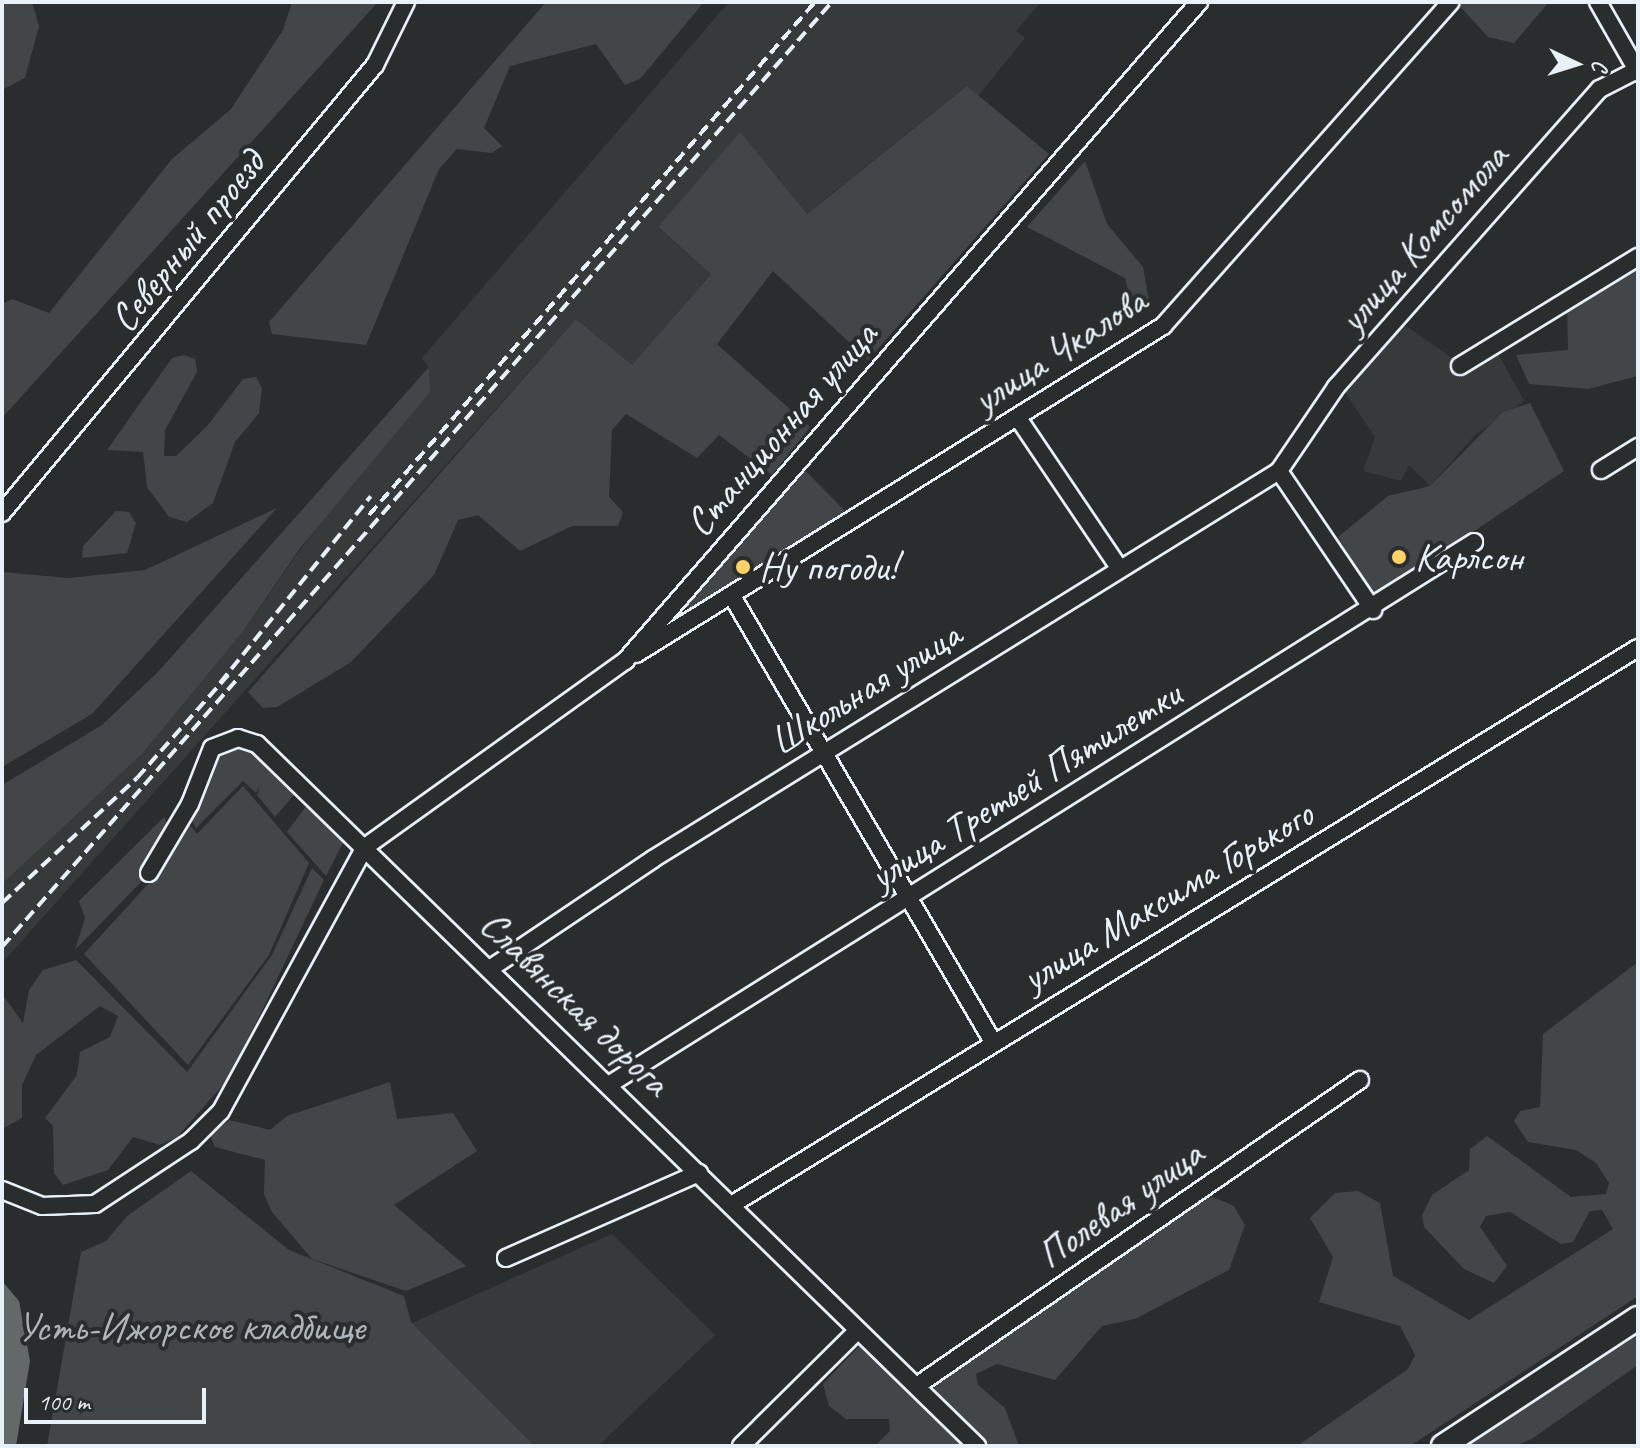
<!DOCTYPE html>
<html>
<head>
<meta charset="utf-8">
<style>
  body { margin:0 }
  #map { position:relative; width:1640px; height:1448px; overflow:hidden; background:#2a2d2e; font-family:Caveat,sans-serif }
  div>[style] { position:absolute }
  [style*='--x'] { left:calc(var(--x)*1px); top:calc(var(--y)*1px); width:calc(var(--w)*1px); rotate:calc(var(--a)*1deg) }
  .built>* { inset:0; background:#363a3b }
  .green>* { inset:0; background:#424648 }
  .water>* { inset:0; background:#63686b }
  .roads { filter:drop-shadow(2px 0 #e8f1f8) drop-shadow(-2px 0 #e8f1f8) drop-shadow(0 2px #e8f1f8) drop-shadow(0 -2px #e8f1f8) }
  .minor>* { height:16px; margin:-8px; padding:0 8px; transform-origin:8px; border-radius:8px; background:#2a2d2e }
  .major>* { height:22px; margin:-11px; padding:0 11px; transform-origin:11px; border-radius:11px; background:#2a2d2e }
  .rail>* { height:4px; margin-top:-2px; transform-origin:0; background:repeating-linear-gradient(90deg,#e8f1f8 0 12px,transparent 0 18px) }
  .dots>* { width:22px; height:22px; translate:-50% -50%; box-sizing:border-box; border:4px solid #2a2d2e; border-radius:50% }
  span { translate:-50% -50%; white-space:nowrap; text-align:center; line-height:1.15; -webkit-text-stroke:8px #2a2d2e; paint-order:stroke }
  .street-label { font-size:40px; color:#e8f1f8 }
  .poi-label { font-size:40px; color:#e8f1f8 }
  .left { translate:0 -50%; text-align:left }
  .park-label { font-size:40px; color:#aeb5ba }
  .frame { position:absolute; inset:0; border:4px solid #e8f1f8; pointer-events:none }
  .north { position:absolute; left:1536px; top:24px; width:80px; height:80px; -webkit-text-stroke:6px #2a2d2e; paint-order:stroke; rotate:94deg; font-size:22px; font-weight:700; line-height:32px; text-align:center; color:#e8f1f8 }
  .north::after { content:''; display:block; margin:auto; width:28px; height:36px; background:#e8f1f8; clip-path:polygon(50% 0,100% 100%,50% 72%,0 100%) }
  .scale { position:absolute; left:24px; top:1388px; width:182px; height:36px; box-sizing:border-box; border:4px solid #e8f1f8; border-top:0; padding-left:10px; font-size:24px; line-height:28px; white-space:nowrap; color:#e8f1f8; -webkit-text-stroke:6px #2a2d2e; paint-order:stroke }
</style>
</head>
<body>
<div id="map">
  <div class="built">
    <div style="clip-path:polygon(729px 2px,1041px 2px,1016px 31px,1025px 38px,978px 96px,967px 86px,806px 214px,775px 182px,781px 176px,658px 228px,711px 273px,632px 366px,576px 319px,2px 963px,2px 884px,142px 754px,241px 634px,429px 367px,422px 358px)"></div>
    <div style="clip-path:polygon(1399px 321px,1458px 362px,1494px 346px,1524px 401px,1476px 434px,1430px 486px,1409px 465px,1401px 481px,1363px 471px,1375px 437px,1342px 388px)"></div>
    <div style="clip-path:polygon(612px 1234px,715px 1335px,598px 1446px,535px 1446px,412px 1323px)"></div>
  </div>
  <div class="green">
    <div style="clip-path:polygon(2px 2px,32px 2px,39px 26px,25px 78px,2px 90px)"></div>
    <div style="clip-path:polygon(292px 2px,378px 2px,2px 418px,2px 304px,12px 299px,49px 313px,172px 159px,231px 109px,283px 30px)"></div>
    <div style="clip-path:polygon(546px 2px,704px 2px,640px 79px,625px 85px,596px 44px,510px 66px,484px 128px,502px 146px,492px 153px,457px 149px,439px 169px,366px 345px,272px 334px,269px 322px)"></div>
    <div style="clip-path:polygon(1456px 2px,1549px 2px,1514px 43px,1488px 37px)"></div>
    <div style="clip-path:polygon(967px 86px,1049px 154px,868px 360px,773px 271px,717px 344px,810px 427px,772px 475px,719px 435px,697px 458px,626px 414px,612px 430px,609px 497px,623px 512px,618px 526px,572px 526px,520px 551px,478px 515px,458px 520px,434px 575px,351px 662px,277px 707px,263px 708px,248px 692px,576px 319px,632px 365px,711px 274px,658px 227px,740px 132px,807px 214px)"></div>
    <div style="clip-path:polygon(1085px 161px,1107px 224px,1143px 267px,1150px 307px,1133px 311px,1125px 278px,1027px 227px)"></div>
    <div style="clip-path:polygon(1638px 268px,1638px 376px,1588px 389px,1529px 384px,1516px 355px,1568px 350px,1567px 307px)"></div>
    <div style="clip-path:polygon(184px 355px,195px 359px,197px 372px,165px 430px,164px 456px,176px 456px,208px 425px,243px 379px,256px 377px,262px 388px,259px 413px,235px 442px,213px 503px,187px 522px,169px 517px,147px 487px,143px 452px,107px 450px,172px 358px)"></div>
    <div style="clip-path:polygon(429px 367px,430px 392px,301px 547px,241px 634px,142px 754px,2px 884px,2px 785px,102px 725px,158px 672px)"></div>
    <div style="clip-path:polygon(1530px 403px,1564px 471px,1374px 598px,1338px 537px,1388px 496px,1430px 486px,1503px 412px)"></div>
    <div style="clip-path:polygon(804px 469px,850px 516px,689px 616px,686px 600px)"></div>
    <div style="clip-path:polygon(277px 508px,92px 714px,2px 767px,2px 572px,69px 578px,145px 570px)"></div>
    <div style="clip-path:polygon(116px 511px,129px 512px,136px 523px,127px 553px,82px 558px,83px 546px)"></div>
    <div style="clip-path:polygon(221px 746px,255px 749px,267px 760px,264px 777px,256px 793px,243px 781px,196px 828px,189px 815px)"></div>
    <div style="clip-path:polygon(268px 761px,298px 790px,275px 817px,257px 795px)"></div>
    <div style="clip-path:polygon(243px 786px,309px 863px,269px 955px,188px 1065px,84px 954px,149px 883px,186px 820px,197px 834px)"></div>
    <div style="clip-path:polygon(309px 802px,345px 839px,326px 876px,287px 832px)"></div>
    <div style="clip-path:polygon(164px 817px,168px 826px,145px 860px,141px 882px,75px 950px,85px 918px,79px 901px)"></div>
    <div style="clip-path:polygon(312px 868px,324px 880px,260px 1015px,224px 1084px,177px 1137px,160px 1145px,133px 1137px,108px 1170px,63px 1185px,54px 1173px,53px 1126px,45px 1118px,77px 1075px,80px 1052px,110px 1037px,118px 1016px,100px 1006px,36px 1055px,22px 1085px,22px 1118px,2px 1129px,2px 994px,23px 1023px,29px 990px,43px 970px,76px 960px,187px 1072px,272px 955px)"></div>
    <div style="clip-path:polygon(1638px 962px,1638px 1296px,1410px 1446px,1297px 1446px,1408px 1369px,1415px 1355px,1400px 1326px,1319px 1302px,1333px 1257px,1310px 1218px,1335px 1193px,1358px 1191px,1380px 1203px,1393px 1276px,1469px 1320px,1613px 1229px,1602px 1210px,1590px 1211px,1573px 1242px,1561px 1244px,1510px 1212px,1486px 1216px,1480px 1227px,1507px 1266px,1494px 1283px,1464px 1269px,1424px 1227px,1422px 1215px,1432px 1195px,1469px 1170px,1470px 1149px,1487px 1136px,1571px 1197px,1606px 1194px,1609px 1183px,1596px 1163px,1576px 1150px,1528px 1142px,1514px 1121px,1520px 1111px,1540px 1107px,1543px 1034px)"></div>
    <div style="clip-path:polygon(390px 1082px,397px 1119px,453px 1113px,477px 1151px,394px 1205px,466px 1266px,406px 1291px,312px 1259px,272px 1212px,264px 1194px,265px 1160px,215px 1147px,210px 1135px,229px 1120px,270px 1130px,287px 1116px)"></div>
    <div style="clip-path:polygon(191px 1171px,289px 1250px,404px 1296px,411px 1322px,535px 1446px,47px 1446px,81px 1252px,106px 1241px,127px 1216px)"></div>
    <div style="clip-path:polygon(1213px 1197px,1234px 1206px,1245px 1225px,1229px 1270px,1135px 1319px,1102px 1326px,1055px 1380px,997px 1364px,976px 1374px,978px 1385px,1005px 1408px,1019px 1446px,988px 1446px,936px 1394px,933px 1382px,1189px 1202px)"></div>
    <div style="clip-path:polygon(1638px 1332px,1638px 1365px,1533px 1438px,1516px 1446px,1462px 1446px)"></div>
    <div style="clip-path:polygon(860px 1345px,871px 1347px,967px 1446px,875px 1446px,890px 1431px,889px 1419px,846px 1419px,829px 1406px,823px 1384px)"></div>
  </div>
  <div class="water">
    <div style="clip-path:polygon(2px 1281px,19px 1301px,30px 1361px,16px 1446px,2px 1446px)"></div>
  </div>
  <div class="roads">
    <div class="minor">
      <div style="--x:1598;--y:2;--w:81;--a:60.3"></div>
      <div style="--x:1460;--y:366;--w:209;--a:-31.5"></div>
      <div style="--x:1018;--y:418;--w:182;--a:56"></div>
      <div style="--x:1601;--y:470;--w:44;--a:-31.9"></div>
      <div style="--x:1279;--y:471;--w:168;--a:55.9"></div>
      <div style="--x:2;--y:513;--w:583;--a:-50.22"></div>
      <div style="--x:375;--y:65;--w:70;--a:-63.8"></div>
      <div style="--x:732;--y:596;--w:517;--a:59.66"></div>
      <div style="--x:636;--y:654;--w:621;--a:-31.9"></div>
      <div style="--x:1163;--y:326;--w:433;--a:-48.4"></div>
      <div style="--x:149;--y:873;--w:80;--a:-59.3"></div>
      <div style="--x:190;--y:804;--w:60;--a:-68.6"></div>
      <div style="--x:212;--y:748;--w:28;--a:-21"></div>
      <div style="--x:238;--y:738;--w:20;--a:18"></div>
      <div style="--x:257;--y:744;--w:1006;--a:44.27"></div>
      <div style="--x:491;--y:968;--w:195;--a:-33.9"></div>
      <div style="--x:653;--y:859;--w:736;--a:-31.79"></div>
      <div style="--x:1279;--y:471;--w:102;--a:-55.8"></div>
      <div style="--x:1336;--y:387;--w:398;--a:-48.5"></div>
      <div style="--x:1600;--y:89;--w:42;--a:-27.2"></div>
      <div style="--x:610;--y:1084;--w:1020;--a:-32.1"></div>
      <div style="--x:2;--y:1190;--w:43;--a:21.8"></div>
      <div style="--x:42;--y:1206;--w:53;--a:-2.2"></div>
      <div style="--x:95;--y:1204;--w:115;--a:-33.3"></div>
      <div style="--x:191;--y:1141;--w:42;--a:-45"></div>
      <div style="--x:221;--y:1111;--w:301;--a:-61.4"></div>
      <div style="--x:365;--y:847;--w:320;--a:-35.6"></div>
      <div style="--x:625;--y:661;--w:874;--a:-48.94"></div>
      <div style="--x:733;--y:1204;--w:1062;--a:-31.57"></div>
      <div style="--x:506;--y:1258;--w:211;--a:-23.8"></div>
      <div style="--x:918;--y:1385;--w:537;--a:-34.61"></div>
      <div style="--x:741;--y:1446;--w:162;--a:-44.7"></div>
    </div>
    <div class="major">
      <div style="--x:1443;--y:1446;--w:233;--a:-33.3"></div>
    </div>
  </div>
  <div class="rail">
    <div style="--x:369;--y:515;--w:680;--a:-49"></div>
    <div style="--x:220;--y:683;--w:240;--a:-51.1"></div>
    <div style="--x:2;--y:903;--w:184;--a:-42.8"></div>
    <div style="--x:137;--y:778;--w:139;--a:-48.5"></div>
    <div style="--x:2;--y:947;--w:1258;--a:-48.71"></div>
  </div>
  <div class="dots">
    <div style="left:1399px;top:557px;background:#ffd166"></div>
    <div style="left:743px;top:567px;background:#ffd166"></div>
  </div>
  <div class="street-label">
    <span style="left:1423px;top:238px;rotate:-49deg">улица Комсомола</span>
    <span style="left:187px;top:241px;rotate:-51deg">Северный проезд</span>
    <span style="left:1059px;top:350px;rotate:-33deg">улица Чкалова</span>
    <span style="left:781px;top:429px;rotate:-49deg">Станционная улица</span>
    <span style="left:865px;top:688px;rotate:-32deg">Школьная улица</span>
    <span style="left:1025px;top:785px;rotate:-32deg">улица Третьей Пятилетки</span>
    <span style="left:1167px;top:896px;rotate:-31deg">улица Максима Горького</span>
    <span style="left:575px;top:1003px;rotate:44deg">Славянская дорога</span>
    <span style="left:1120px;top:1204px;rotate:-35deg">Полевая улица</span>
  </div>
  <div class="poi-label">
    <span class="left" style="left:1415px;top:557px">Карлсон</span>
    <span class="left" style="left:759px;top:567px">Ну погоди!</span>
  </div>
  <div class="park-label">
    <span style="left:191px;top:1327px">Усть-Ижорское кладбище</span>
  </div>
  <div class="frame"></div>
  <div class="north">С</div>
  <div class="scale">100 m</div>
</div>
</body>
</html>
